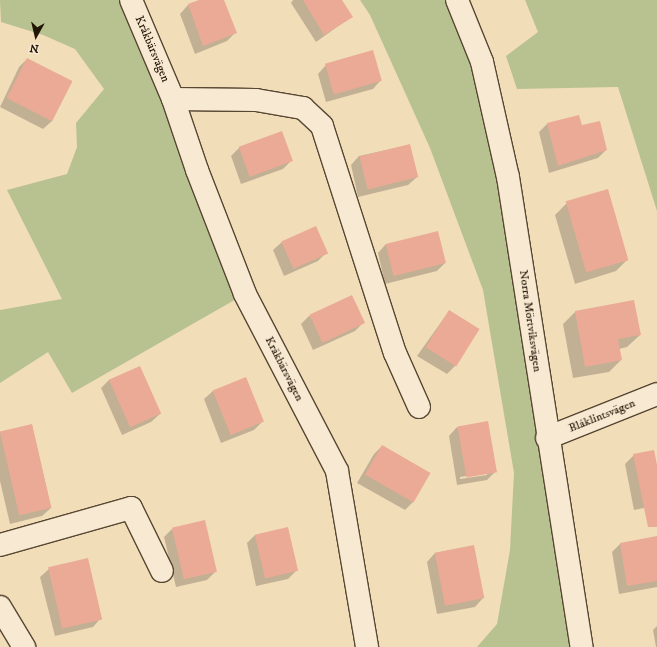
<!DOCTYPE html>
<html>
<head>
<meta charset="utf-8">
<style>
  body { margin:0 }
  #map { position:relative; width:657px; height:647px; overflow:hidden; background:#f2ddb9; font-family:"IM FELL DW Pica",serif }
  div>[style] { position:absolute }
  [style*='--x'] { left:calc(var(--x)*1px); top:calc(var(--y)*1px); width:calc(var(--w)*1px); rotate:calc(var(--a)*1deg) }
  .green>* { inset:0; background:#b8c291 }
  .shadow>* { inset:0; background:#0003 }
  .building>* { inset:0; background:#ebaa96; transform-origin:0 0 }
  .roads { filter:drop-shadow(1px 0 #574732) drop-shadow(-1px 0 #574732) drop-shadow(0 1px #574732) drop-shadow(0 -1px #574732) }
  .minor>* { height:22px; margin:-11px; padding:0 11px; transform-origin:11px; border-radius:11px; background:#f7e9d2 }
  span { translate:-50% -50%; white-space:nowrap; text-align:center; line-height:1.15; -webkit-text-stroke:3.5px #f7e9d2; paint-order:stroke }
  .street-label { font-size:12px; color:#231505 }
  .north { position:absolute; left:16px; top:16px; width:40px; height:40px; -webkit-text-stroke:3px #f7e9d2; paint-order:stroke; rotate:188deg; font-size:11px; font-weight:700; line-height:16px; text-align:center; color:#231505 }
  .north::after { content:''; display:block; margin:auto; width:14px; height:18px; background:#231505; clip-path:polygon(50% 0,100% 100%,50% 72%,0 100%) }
</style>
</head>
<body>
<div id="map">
  <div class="green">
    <div style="clip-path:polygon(0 0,131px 0,245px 294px,72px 393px,48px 352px,0 383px,0 310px,62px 299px,7px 190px,67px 174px,77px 147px,76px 123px,104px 89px,75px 49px,43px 35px,1px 22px)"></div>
    <div style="clip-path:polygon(360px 0,457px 0,482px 62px,582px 647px,477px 647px,497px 624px,510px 550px,514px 473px,483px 290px,430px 148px,370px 15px)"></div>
    <div style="clip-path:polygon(525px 0,657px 0,657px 211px,618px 87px,517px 89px,506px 56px,538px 32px)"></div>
  </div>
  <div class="shadow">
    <div style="clip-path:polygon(202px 0,223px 0,235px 33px,227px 41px,195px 54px,180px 14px,188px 5px)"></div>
    <div style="clip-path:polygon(293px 0,341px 0,351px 17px,316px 42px,291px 3px)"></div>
    <div style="clip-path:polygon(27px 59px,72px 81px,52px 121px,43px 129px,0 107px,19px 67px)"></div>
    <div style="clip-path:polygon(326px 65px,381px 80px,373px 89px,326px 102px,318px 74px)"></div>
    <div style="clip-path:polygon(547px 124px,581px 127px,606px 150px,598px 158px,549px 173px,539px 132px)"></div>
    <div style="clip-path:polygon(409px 145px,417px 177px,408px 185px,358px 197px,351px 165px,359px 156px)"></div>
    <div style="clip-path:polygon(240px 147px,292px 160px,283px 169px,241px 184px,231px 156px)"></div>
    <div style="clip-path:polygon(567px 203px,628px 259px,616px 271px,575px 284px,555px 215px)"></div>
    <div style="clip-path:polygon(282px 242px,327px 252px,318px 261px,284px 276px,273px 250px)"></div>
    <div style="clip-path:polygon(386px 244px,445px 263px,437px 271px,385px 284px,378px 253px)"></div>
    <div style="clip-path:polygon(449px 311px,455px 366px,447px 374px,417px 356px)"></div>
    <div style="clip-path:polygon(575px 312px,640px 335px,627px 347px,619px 349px,621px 360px,609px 372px,573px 378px,563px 324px)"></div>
    <div style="clip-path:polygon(309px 316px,363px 323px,355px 331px,313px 350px,301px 324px)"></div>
    <div style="clip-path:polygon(139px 367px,160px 414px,151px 422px,122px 435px,101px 388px,109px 380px)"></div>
    <div style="clip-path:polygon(213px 391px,263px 421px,254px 430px,221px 443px,204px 399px)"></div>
    <div style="clip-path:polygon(32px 425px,51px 508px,42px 516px,10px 524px,0 481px,0 432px)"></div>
    <div style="clip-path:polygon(evenodd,457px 427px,495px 472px,487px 480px,457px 485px,449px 436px,457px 427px,487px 473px,487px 475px,460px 479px,460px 477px,487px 473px)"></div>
    <div style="clip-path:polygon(382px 446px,413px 502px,405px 510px,357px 483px,374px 454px)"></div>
    <div style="clip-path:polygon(634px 455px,657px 470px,657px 503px,654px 506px,634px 510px,625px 464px)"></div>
    <div style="clip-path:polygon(287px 528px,297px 570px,288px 579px,256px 586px,247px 543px,255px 535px)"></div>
    <div style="clip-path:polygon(172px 529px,216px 571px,207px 580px,176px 587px,164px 537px)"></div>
    <div style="clip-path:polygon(657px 537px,657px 587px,619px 594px,612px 552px,620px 544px)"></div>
    <div style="clip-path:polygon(473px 546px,483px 598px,475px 607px,437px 614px,427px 562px,435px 553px)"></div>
    <div style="clip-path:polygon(49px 569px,101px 618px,93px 627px,55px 636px,40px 577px)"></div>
    <div style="clip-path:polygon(657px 626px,657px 647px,656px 647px,653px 630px)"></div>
  </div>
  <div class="building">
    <div style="clip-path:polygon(199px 0,224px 0,237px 33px,203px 46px,188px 4px)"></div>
    <div style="clip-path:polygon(303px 0,342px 0,353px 17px,324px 35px)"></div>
    <div style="left:373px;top:50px;width:32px;height:50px;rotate:74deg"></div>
    <div style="left:27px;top:58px;width:51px;height:45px;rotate:27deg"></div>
    <div style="clip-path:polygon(579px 115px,582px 125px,600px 121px,607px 150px,558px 166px,547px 123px)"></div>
    <div style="left:282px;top:131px;width:32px;height:46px;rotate:70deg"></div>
    <div style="left:410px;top:144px;width:34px;height:52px;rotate:76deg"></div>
    <div style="left:608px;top:189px;width:74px;height:44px;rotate:74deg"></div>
    <div style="left:316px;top:226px;width:30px;height:38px;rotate:66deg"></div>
    <div style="left:438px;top:231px;width:33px;height:54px;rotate:76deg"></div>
    <div style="left:352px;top:295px;width:31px;height:47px;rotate:65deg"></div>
    <div style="clip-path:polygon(634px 300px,641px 335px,618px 339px,622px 360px,585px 367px,575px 311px)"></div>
    <div style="left:449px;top:310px;width:36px;height:44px;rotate:32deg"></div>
    <div style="left:140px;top:366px;width:52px;height:34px;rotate:66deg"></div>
    <div style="left:246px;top:377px;width:48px;height:36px;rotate:68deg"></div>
    <div style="left:488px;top:421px;width:52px;height:31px;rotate:80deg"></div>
    <div style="left:32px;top:424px;width:86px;height:33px;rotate:77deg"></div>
    <div style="left:382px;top:445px;width:56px;height:34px;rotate:30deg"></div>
    <div style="clip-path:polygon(654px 450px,657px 465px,657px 527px,648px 527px,633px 454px)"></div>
    <div style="left:205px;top:520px;width:53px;height:34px;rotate:77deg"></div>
    <div style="left:288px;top:527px;width:45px;height:34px;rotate:77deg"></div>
    <div style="clip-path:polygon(657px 536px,657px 581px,627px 586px,620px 543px)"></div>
    <div style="left:474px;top:545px;width:54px;height:40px;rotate:79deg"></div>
    <div style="left:88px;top:558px;width:63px;height:41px;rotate:77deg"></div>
  </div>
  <div class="roads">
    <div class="minor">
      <div style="--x:131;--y:0;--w:108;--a:67"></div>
      <div style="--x:173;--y:99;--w:75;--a:71.3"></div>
      <div style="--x:197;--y:170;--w:133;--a:68.8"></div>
      <div style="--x:245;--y:294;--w:199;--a:62.5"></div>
      <div style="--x:337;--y:471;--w:179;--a:80.3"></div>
      <div style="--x:457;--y:0;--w:67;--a:68"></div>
      <div style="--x:482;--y:62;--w:118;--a:77.3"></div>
      <div style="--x:508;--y:177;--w:476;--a:81.1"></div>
      <div style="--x:173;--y:99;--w:83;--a:0.7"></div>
      <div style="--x:256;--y:100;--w:48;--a:9.7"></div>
      <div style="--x:303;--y:108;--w:26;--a:43"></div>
      <div style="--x:322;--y:126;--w:238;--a:72.2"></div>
      <div style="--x:395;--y:353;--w:59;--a:66"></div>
      <div style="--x:547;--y:438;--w:118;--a:-21.8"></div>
      <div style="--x:0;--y:545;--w:136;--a:-15.8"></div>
      <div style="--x:131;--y:508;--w:70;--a:63.8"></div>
      <div style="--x:0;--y:607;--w:47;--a:59"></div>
    </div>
  </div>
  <div class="street-label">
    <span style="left:152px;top:49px;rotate:67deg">Kråkbärsvägen</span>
    <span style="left:530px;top:321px;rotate:82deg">Norra Mörtviksvägen</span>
    <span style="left:284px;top:369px;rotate:63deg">Kråkbärsvägen</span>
    <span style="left:602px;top:416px;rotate:-22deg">Blåklintsvägen</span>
  </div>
  <div class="north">N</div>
</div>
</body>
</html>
